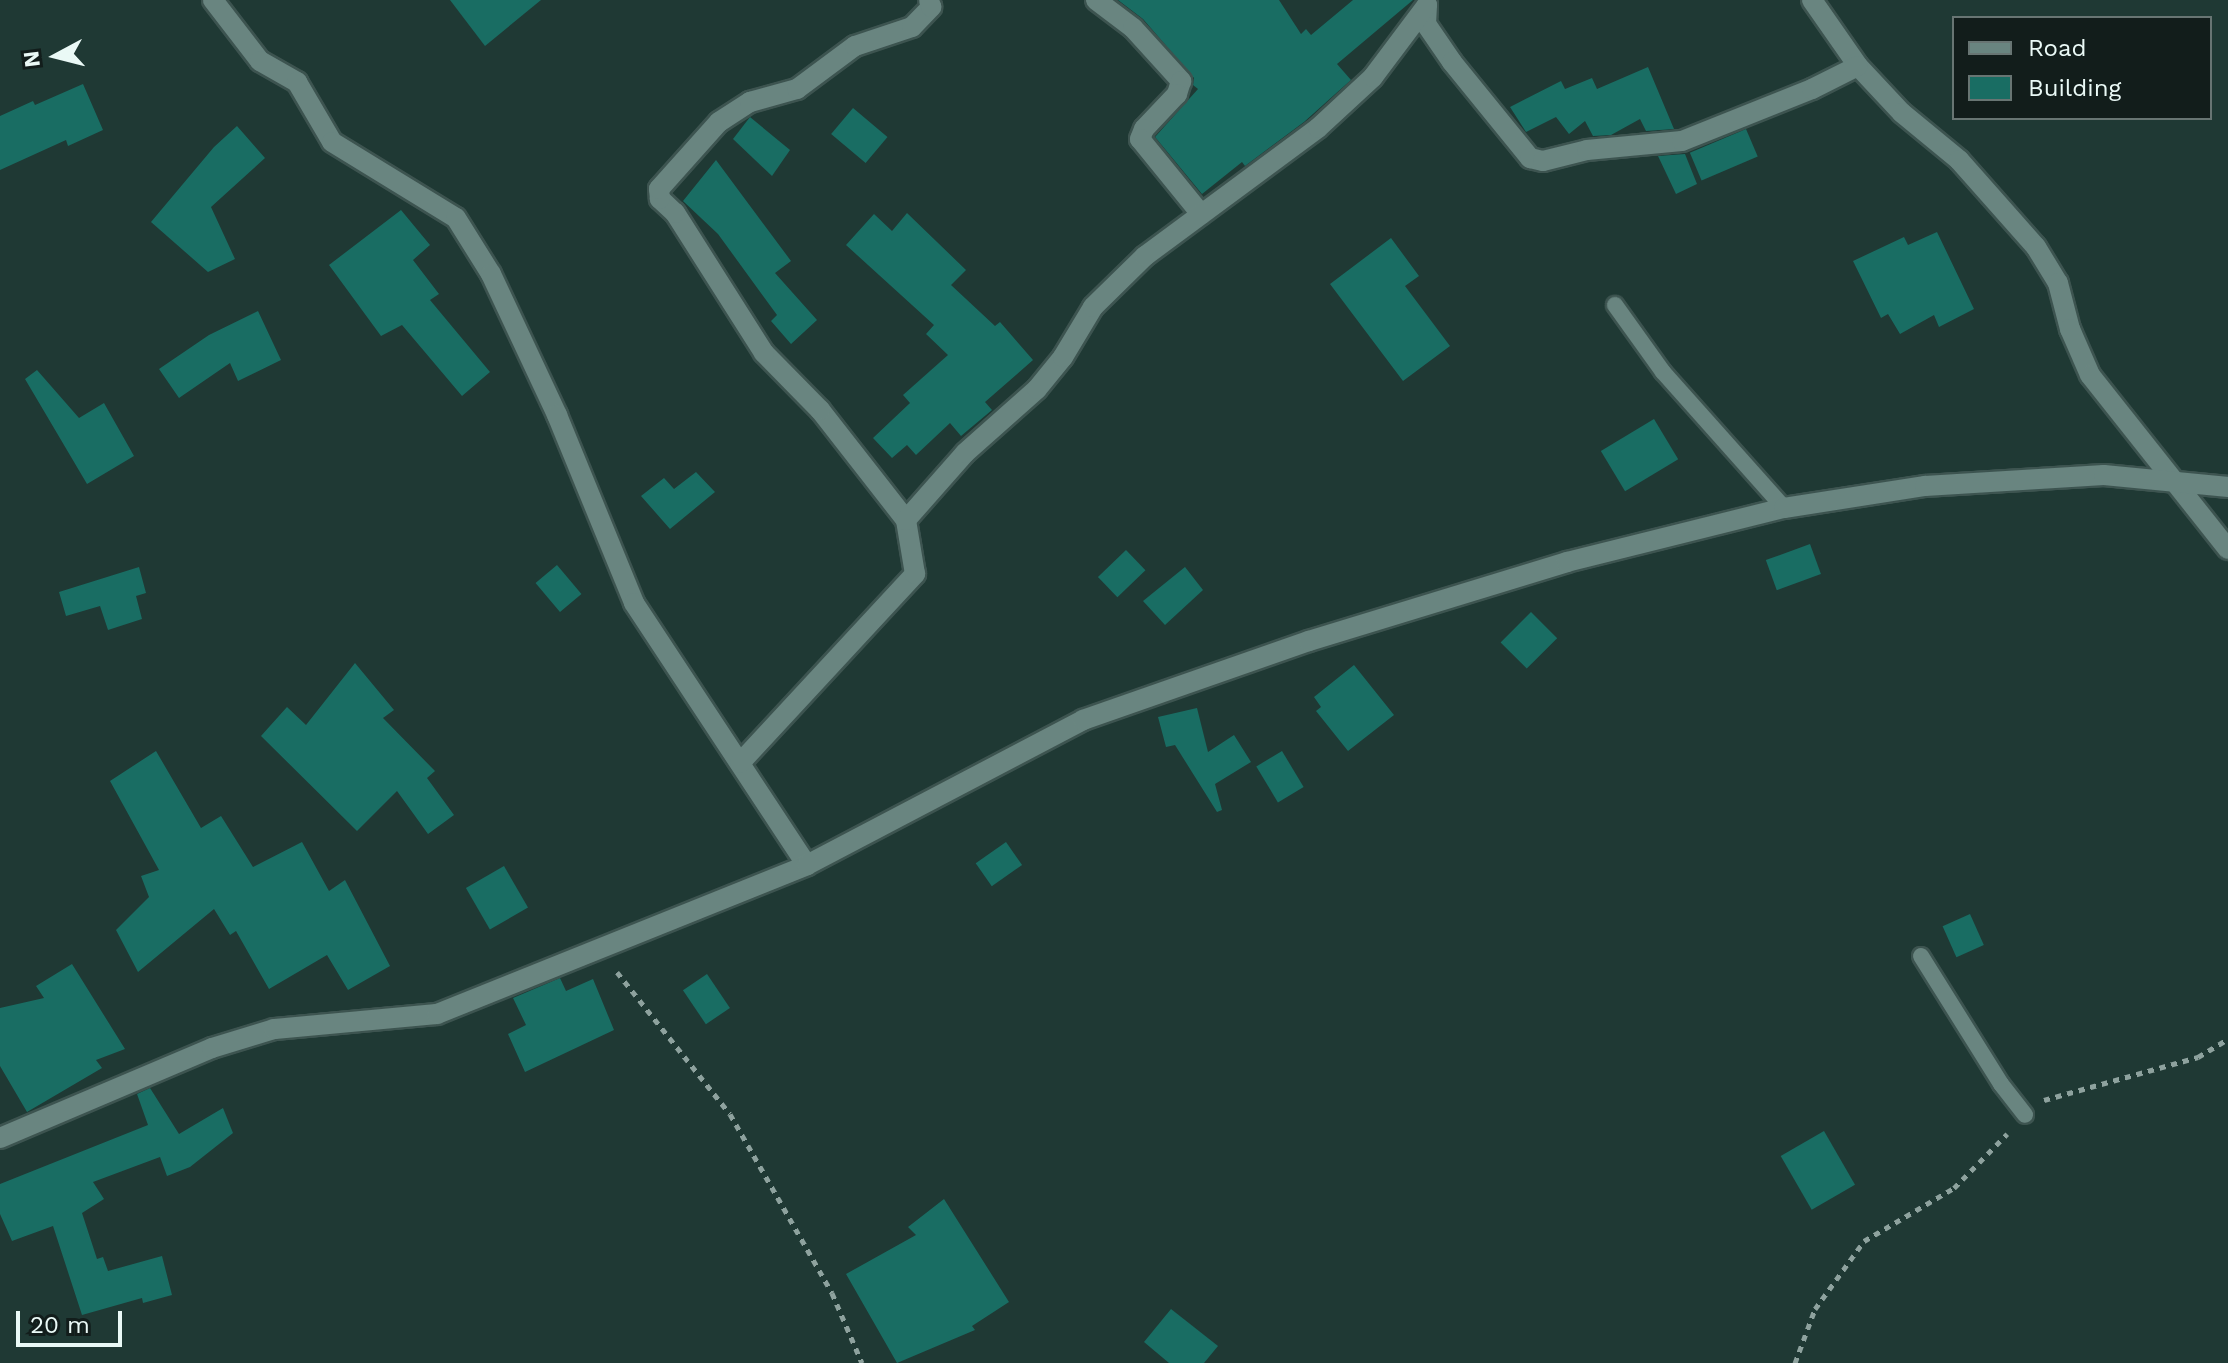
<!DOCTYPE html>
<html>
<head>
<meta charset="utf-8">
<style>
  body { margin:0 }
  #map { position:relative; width:2228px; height:1363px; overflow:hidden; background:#1f3934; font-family:"Work Sans",sans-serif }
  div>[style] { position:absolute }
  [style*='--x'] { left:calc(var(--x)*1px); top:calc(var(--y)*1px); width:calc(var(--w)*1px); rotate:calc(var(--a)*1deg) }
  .building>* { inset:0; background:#196d63; transform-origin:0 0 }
  .path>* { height:5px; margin-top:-2.5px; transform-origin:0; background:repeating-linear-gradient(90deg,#8ea29e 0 6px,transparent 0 12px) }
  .roads { filter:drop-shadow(2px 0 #3d5450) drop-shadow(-2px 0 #3d5450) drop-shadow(0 2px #3d5450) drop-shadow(0 -2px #3d5450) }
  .service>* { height:16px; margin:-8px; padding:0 8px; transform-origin:8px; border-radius:8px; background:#698580 }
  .minor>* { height:20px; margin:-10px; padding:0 10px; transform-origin:10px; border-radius:10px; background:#698580 }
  span { translate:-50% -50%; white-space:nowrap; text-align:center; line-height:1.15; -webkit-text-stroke:7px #121d1b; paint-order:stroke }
  .legend { position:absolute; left:1952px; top:16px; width:260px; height:104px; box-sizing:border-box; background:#121d1b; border:2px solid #687573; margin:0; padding:10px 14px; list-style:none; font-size:24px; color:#eaf9f6 }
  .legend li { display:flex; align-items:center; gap:16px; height:40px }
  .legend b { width:40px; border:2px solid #687573 }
  .north { position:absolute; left:16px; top:16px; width:80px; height:80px; -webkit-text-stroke:6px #121d1b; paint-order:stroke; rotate:263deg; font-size:22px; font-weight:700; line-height:32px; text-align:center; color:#eaf9f6 }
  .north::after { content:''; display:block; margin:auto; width:28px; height:36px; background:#eaf9f6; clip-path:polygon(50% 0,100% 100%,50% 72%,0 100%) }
  .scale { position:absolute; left:16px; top:1311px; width:106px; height:36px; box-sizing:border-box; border:4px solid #eaf9f6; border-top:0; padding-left:10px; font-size:24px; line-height:28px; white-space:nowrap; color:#eaf9f6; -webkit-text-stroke:6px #121d1b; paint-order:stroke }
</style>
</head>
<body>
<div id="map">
  <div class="building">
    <div style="clip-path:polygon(450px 0,541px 0,485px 46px)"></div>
    <div style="clip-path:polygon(1118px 0,1279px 0,1301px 34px,1306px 29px,1311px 35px,1353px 0,1413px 0,1337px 64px,1351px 80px,1333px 96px,1304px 122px,1245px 166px,1242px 162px,1202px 194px,1155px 137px,1198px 89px,1193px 85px,1194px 78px,1143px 19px)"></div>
    <div style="clip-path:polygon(1648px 67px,1674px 129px,1646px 131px,1640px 119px,1611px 135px,1593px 136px,1585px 121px,1569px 134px,1556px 117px,1526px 132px,1510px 107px,1561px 81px,1565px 89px,1592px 78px,1597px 89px)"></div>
    <div style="clip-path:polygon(83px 84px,103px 130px,68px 146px,66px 140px,0 170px,0 116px,33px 101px,35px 105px)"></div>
    <div style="left:853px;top:108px;width:45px;height:34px;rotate:40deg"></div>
    <div style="clip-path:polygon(750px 117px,790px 150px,772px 176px,733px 139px)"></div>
    <div style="clip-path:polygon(237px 126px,265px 158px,211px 207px,235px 259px,208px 272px,151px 222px,214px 147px)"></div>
    <div style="left:1746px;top:129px;width:30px;height:61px;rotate:67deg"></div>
    <div style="clip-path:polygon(1685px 154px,1697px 184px,1676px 194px,1658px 156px)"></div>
    <div style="clip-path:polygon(716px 160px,791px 261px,775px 273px,817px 320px,791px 344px,771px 321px,777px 315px,718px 234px,683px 201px)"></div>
    <div style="clip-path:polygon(401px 210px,430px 245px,413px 260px,439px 294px,430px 300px,490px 372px,462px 396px,402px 325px,381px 336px,329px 265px)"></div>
    <div style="clip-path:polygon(907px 213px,966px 270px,951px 285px,995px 326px,1000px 322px,1033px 360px,985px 402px,992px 410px,961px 436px,950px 423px,916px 455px,907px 445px,892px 458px,873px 438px,910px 403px,903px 395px,948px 355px,926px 334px,934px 325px,846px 245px,874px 214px,892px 231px)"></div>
    <div style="clip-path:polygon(1937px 232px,1974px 309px,1939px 327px,1934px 315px,1900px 334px,1888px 314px,1881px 318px,1853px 261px,1904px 237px,1908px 245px)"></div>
    <div style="clip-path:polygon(1391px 238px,1419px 276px,1405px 286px,1450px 346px,1403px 381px,1330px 284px)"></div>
    <div style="clip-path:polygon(258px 311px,281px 360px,238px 381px,230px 363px,179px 398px,159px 369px,209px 335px)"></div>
    <div style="clip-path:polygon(37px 370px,79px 418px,104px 403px,134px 456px,87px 484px,25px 379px)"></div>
    <div style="left:1654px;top:419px;width:47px;height:62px;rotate:59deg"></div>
    <div style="clip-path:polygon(696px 472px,715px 492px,670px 529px,641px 496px,664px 478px,674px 489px)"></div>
    <div style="left:1810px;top:544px;width:32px;height:47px;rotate:70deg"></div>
    <div style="left:1126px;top:550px;width:28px;height:39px;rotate:46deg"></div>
    <div style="left:557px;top:565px;width:38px;height:28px;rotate:50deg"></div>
    <div style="clip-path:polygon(139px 567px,146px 593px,136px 596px,142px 619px,108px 630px,100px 606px,66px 616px,59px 592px)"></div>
    <div style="clip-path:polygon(1185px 567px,1203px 590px,1165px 625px,1143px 601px)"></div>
    <div style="left:1531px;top:612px;width:37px;height:43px;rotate:45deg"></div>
    <div style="clip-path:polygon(355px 663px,394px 710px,383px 718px,435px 771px,427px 778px,454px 815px,428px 834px,397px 791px,357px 831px,261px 736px,287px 707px,306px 725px)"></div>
    <div style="clip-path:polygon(1354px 665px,1394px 715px,1348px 751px,1316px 711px,1321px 707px,1314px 697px)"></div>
    <div style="clip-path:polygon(1197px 708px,1208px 752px,1234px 735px,1251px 762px,1215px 784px,1222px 810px,1217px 812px,1175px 745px,1166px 747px,1158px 717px)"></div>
    <div style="clip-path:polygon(156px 751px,201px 828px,221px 816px,253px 867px,302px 842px,329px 891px,345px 880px,390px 966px,348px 990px,327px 955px,269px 989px,236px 931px,230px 935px,214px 909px,138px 972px,116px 930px,149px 897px,141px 876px,159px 870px,110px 781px)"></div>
    <div style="left:1282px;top:751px;width:42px;height:30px;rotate:59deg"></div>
    <div style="left:1006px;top:842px;width:28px;height:37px;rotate:55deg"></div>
    <div style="left:504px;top:866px;width:48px;height:44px;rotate:60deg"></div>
    <div style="left:1970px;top:914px;width:34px;height:30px;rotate:66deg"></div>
    <div style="clip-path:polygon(72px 964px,125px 1049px,96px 1060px,102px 1068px,27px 1112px,0 1066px,0 1008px,44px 998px,36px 986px)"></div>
    <div style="left:707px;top:974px;width:41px;height:29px;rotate:56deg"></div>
    <div style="clip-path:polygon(560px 978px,566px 991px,593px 979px,614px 1030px,525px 1072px,508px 1034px,526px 1025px,513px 998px)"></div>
    <div style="clip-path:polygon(150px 1088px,179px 1134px,223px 1108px,233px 1133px,190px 1167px,167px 1176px,160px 1157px,93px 1182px,104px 1199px,82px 1213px,97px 1259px,103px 1257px,108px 1271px,162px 1256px,172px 1295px,143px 1303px,142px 1298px,82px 1315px,53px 1226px,12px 1241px,0 1214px,0 1184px,148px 1125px,137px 1094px)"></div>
    <div style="left:1824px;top:1131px;width:62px;height:50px;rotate:60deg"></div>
    <div style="clip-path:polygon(944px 1199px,1009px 1302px,972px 1326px,975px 1330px,897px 1363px,846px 1274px,916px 1235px,908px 1227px)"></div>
    <div style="clip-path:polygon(1171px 1309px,1218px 1346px,1204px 1363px,1169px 1363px,1144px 1342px)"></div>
  </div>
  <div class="path">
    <div style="--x:617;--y:972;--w:181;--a:51.5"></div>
    <div style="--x:730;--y:1114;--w:206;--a:60.3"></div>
    <div style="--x:832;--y:1293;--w:76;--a:66.8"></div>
    <div style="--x:2044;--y:1100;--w:160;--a:-15.6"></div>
    <div style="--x:2198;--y:1057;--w:35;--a:-31"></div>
    <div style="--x:1795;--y:1363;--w:58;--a:-69.7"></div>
    <div style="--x:1815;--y:1309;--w:84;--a:-54.2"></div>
    <div style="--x:1864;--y:1241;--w:104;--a:-30.5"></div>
    <div style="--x:1954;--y:1188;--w:76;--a:-45.5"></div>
  </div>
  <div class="roads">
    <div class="service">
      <div style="--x:1615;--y:305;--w:82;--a:54.4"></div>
      <div style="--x:1663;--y:372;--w:182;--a:48.3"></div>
      <div style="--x:1921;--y:956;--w:151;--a:58"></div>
      <div style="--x:2001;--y:1084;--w:39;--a:52"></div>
    </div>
    <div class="minor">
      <div style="--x:213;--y:0;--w:77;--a:52.4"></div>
      <div style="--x:260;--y:61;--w:43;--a:29.6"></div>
      <div style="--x:297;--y:82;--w:69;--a:59.7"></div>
      <div style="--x:332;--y:142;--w:145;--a:31.5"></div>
      <div style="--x:456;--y:218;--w:66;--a:58"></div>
      <div style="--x:491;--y:274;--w:156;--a:64.9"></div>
      <div style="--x:557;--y:415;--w:203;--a:67.7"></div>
      <div style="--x:634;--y:603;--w:314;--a:56.6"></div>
      <div style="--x:1096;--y:0;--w:46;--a:37.1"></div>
      <div style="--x:1133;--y:28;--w:72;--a:47.8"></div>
      <div style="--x:1181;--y:81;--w:14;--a:107"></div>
      <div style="--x:1177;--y:94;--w:48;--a:133.3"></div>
      <div style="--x:1144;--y:129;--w:11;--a:112"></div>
      <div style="--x:1140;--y:139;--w:97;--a:50.9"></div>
      <div style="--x:1812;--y:0;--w:80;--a:55.1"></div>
      <div style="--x:1858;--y:66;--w:64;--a:46.9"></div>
      <div style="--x:1902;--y:113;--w:74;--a:39.5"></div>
      <div style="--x:1959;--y:160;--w:116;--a:48.5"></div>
      <div style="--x:2036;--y:247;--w:42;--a:58.6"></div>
      <div style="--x:2058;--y:283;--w:48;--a:75.4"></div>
      <div style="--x:2070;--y:329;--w:50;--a:66.5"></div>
      <div style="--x:2090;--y:375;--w:222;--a:51.6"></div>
      <div style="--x:1427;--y:5;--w:19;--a:93"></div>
      <div style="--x:1426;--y:24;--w:46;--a:55.6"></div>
      <div style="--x:1452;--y:62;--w:124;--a:50.9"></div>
      <div style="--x:1530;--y:158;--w:13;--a:13"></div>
      <div style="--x:1543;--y:161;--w:45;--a:-14"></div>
      <div style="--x:1587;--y:150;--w:95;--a:-5.4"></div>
      <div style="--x:1682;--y:141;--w:140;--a:-21.8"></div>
      <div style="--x:1812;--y:89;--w:51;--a:-26.6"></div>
      <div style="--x:906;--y:520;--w:140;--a:-128"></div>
      <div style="--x:820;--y:410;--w:80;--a:-134.5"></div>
      <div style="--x:764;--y:353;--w:166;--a:-122.4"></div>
      <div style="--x:675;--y:213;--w:21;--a:-137"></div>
      <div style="--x:660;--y:199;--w:10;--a:-96"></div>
      <div style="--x:659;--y:189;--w:90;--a:-48.2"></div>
      <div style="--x:719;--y:122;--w:37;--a:-33"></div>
      <div style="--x:750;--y:102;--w:49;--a:-15.5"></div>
      <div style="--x:797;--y:89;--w:72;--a:-36.6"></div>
      <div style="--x:855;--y:46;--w:60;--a:-18.4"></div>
      <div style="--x:912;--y:27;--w:28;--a:-46"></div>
      <div style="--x:931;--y:7;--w:7;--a:-106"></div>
      <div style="--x:740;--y:763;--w:258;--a:-47.2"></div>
      <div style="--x:915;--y:574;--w:55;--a:-99.5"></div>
      <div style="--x:906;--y:520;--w:89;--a:-48.6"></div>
      <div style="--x:965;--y:453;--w:96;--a:-41.6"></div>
      <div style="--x:1037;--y:389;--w:41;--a:-50.9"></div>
      <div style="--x:1063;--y:357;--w:58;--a:-59"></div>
      <div style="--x:1093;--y:307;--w:73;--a:-44.4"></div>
      <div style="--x:1145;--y:256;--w:215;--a:-36.5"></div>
      <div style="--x:1318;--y:128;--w:75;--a:-42.8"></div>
      <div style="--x:1373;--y:77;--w:90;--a:-53.1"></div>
      <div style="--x:0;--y:1138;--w:230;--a:-23"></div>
      <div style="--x:212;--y:1048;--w:65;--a:-17"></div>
      <div style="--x:274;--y:1029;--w:164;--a:-5.3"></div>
      <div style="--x:437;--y:1014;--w:399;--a:-21.9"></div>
      <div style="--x:807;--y:865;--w:312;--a:-27.7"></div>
      <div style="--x:1083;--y:720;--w:239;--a:-19.3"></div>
      <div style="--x:1309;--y:641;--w:270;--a:-17"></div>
      <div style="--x:1567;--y:562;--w:224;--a:-14"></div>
      <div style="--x:1784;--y:508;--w:143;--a:-8.9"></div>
      <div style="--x:1925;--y:486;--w:179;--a:-3.5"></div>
      <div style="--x:2104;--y:475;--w:125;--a:5.5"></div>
    </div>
  </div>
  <ul class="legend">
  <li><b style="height:10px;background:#698580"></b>Road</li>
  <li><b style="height:22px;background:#196d63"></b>Building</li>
  </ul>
  <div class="north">N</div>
  <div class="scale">20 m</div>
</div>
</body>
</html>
